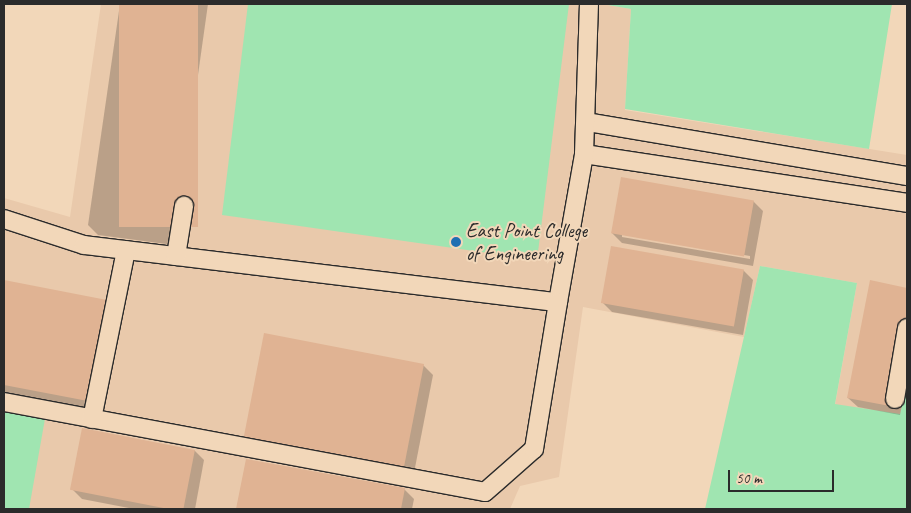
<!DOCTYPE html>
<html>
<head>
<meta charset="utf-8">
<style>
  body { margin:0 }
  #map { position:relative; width:911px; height:513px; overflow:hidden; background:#f2d7b9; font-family:Caveat,sans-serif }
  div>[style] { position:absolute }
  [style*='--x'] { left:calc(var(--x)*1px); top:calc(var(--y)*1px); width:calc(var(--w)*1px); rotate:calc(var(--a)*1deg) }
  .built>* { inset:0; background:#e9c9ab }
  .green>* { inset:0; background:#a0e5b1 }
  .shadow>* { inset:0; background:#0003 }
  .building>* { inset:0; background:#e0b393; transform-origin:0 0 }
  .roads { filter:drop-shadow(1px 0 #2b2b2b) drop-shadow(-1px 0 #2b2b2b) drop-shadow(0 1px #2b2b2b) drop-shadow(0 -1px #2b2b2b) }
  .minor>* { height:18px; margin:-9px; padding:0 9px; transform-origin:9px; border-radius:9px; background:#f2d7b9 }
  .dots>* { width:14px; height:14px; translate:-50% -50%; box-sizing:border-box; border:2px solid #f2d7b9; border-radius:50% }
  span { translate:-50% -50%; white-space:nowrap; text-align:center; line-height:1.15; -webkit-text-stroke:4px #f2d7b9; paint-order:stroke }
  .poi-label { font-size:20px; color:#2b2b2b }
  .left { translate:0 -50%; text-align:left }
  .frame { position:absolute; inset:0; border:5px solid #2b2b2b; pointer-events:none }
  .scale { position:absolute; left:728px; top:470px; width:106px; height:22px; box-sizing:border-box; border:2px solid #2b2b2b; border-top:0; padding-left:6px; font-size:15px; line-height:18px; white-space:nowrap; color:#2b2b2b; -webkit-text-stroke:4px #f2d7b9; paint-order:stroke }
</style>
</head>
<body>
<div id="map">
  <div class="built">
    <div style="clip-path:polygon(101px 4px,602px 4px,631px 9px,625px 110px,907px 155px,907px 385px,901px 414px,835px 405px,857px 283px,760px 266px,744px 337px,583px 307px,559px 477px,520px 486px,510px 509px,29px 509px,29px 497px,4px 406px,4px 198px,70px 217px)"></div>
  </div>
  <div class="green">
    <div style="clip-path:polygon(248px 4px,569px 4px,537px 260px,222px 215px)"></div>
    <div style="clip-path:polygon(602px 4px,892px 4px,869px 149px,625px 109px,631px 9px)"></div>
    <div style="clip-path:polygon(760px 266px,857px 283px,835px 404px,900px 414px,907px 385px,907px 509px,705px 509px)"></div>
    <div style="clip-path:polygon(4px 406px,46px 413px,29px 509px,4px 509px)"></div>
  </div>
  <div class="shadow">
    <div style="clip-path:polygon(120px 4px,208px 4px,174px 245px,98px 235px,88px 225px)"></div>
    <div style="clip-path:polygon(evenodd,753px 201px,763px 211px,753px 266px,622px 243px,612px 233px,753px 201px,622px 234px,750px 256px,750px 259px,622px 237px,622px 234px)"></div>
    <div style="clip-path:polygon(743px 270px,753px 280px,743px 335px,612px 312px,602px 302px)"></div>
    <div style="clip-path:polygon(4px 281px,112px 302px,102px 411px,4px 393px)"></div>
    <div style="clip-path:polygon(871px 282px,907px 289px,907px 378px,900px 415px,858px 407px,848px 398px)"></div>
    <div style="clip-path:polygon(423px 365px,433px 375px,413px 478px,255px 448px)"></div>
    <div style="clip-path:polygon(194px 450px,204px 460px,195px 509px,134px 509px,82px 499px,72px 489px)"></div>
    <div style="clip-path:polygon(247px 460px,404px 489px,414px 499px,412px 509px,238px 509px)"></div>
  </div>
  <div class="building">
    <div style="left:119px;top:4px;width:79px;height:223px"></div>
    <div style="left:621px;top:177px;width:135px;height:57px;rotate:10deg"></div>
    <div style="left:611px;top:246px;width:135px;height:58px;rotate:10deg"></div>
    <div style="clip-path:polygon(4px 280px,112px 301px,93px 402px,4px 385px)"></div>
    <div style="clip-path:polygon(870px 280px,907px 288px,907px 319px,890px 406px,847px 398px)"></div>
    <div style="left:264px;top:333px;width:163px;height:108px;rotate:11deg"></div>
    <div style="left:82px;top:428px;width:115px;height:63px;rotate:11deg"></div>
    <div style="clip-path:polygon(246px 459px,405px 488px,401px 509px,236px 509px)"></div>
  </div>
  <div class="roads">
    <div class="minor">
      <div style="--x:587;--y:122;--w:325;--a:9.6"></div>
      <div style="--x:584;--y:154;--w:327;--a:8.6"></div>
      <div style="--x:4;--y:219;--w:84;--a:18"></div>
      <div style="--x:84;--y:245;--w:477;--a:6.9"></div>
      <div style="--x:558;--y:302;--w:150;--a:-80"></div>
      <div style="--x:584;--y:154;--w:150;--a:-88.1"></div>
      <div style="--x:176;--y:256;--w:51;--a:-80.9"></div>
      <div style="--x:895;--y:399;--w:72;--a:-80.4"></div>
      <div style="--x:4;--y:402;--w:489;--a:10.6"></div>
      <div style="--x:485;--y:492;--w:65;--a:-41.3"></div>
      <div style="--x:534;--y:449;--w:149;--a:-80.7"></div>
      <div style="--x:92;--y:419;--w:172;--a:-78.6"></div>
    </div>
  </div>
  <div class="dots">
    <div style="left:456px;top:242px;background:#1f6fb2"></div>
  </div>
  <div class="poi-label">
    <span class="left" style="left:466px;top:242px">East Point College<br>of Engineering</span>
  </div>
  <div class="frame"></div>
  <div class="scale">50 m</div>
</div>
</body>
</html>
